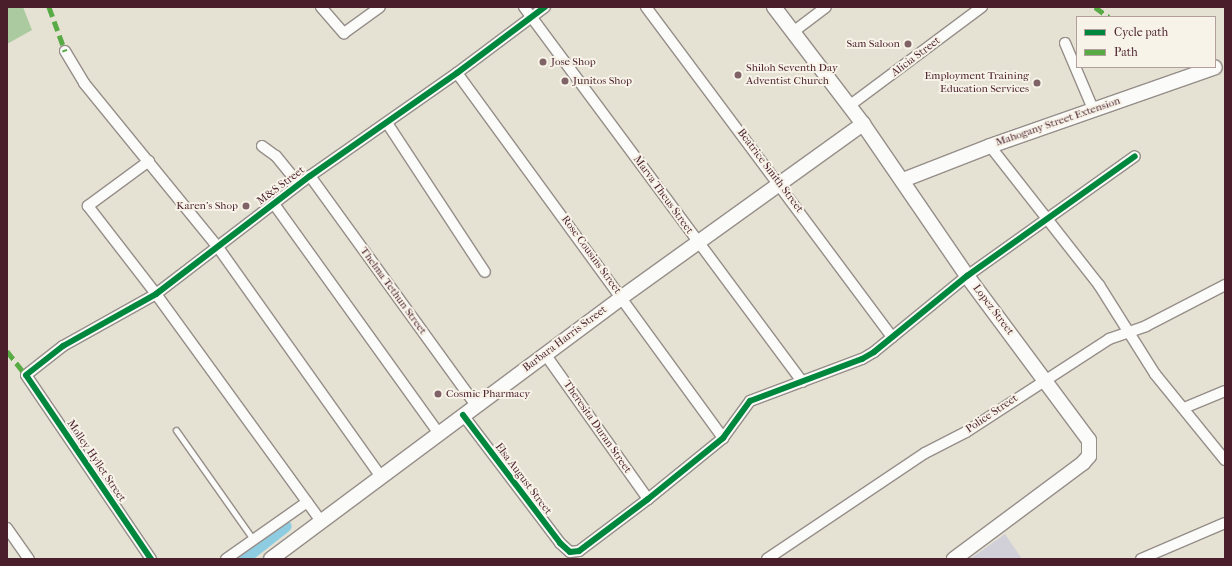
<!DOCTYPE html>
<html>
<head>
<meta charset="utf-8">
<style>
  body { margin:0 }
  #map { position:relative; width:1232px; height:566px; overflow:hidden; background:#e5e2d4; font-family:"IM FELL French Canon",serif }
  div>[style] { position:absolute }
  [style*='--x'] { left:calc(var(--x)*1px); top:calc(var(--y)*1px); width:calc(var(--w)*1px); rotate:calc(var(--a)*1deg) }
  .industrial>* { inset:0; background:#d1d0d9 }
  .forest>* { inset:0; background:#acca9f }
  .canal>* { height:12px; margin:-6px; padding:0 6px; transform-origin:6px; border-radius:6px; background:#8ecce1 }
  .roads { filter:drop-shadow(1px 0 #968e89) drop-shadow(-1px 0 #968e89) drop-shadow(0 1px #968e89) drop-shadow(0 -1px #968e89) }
  .lane>* { height:5px; margin:-2.5px; padding:0 2.5px; transform-origin:2.5px; border-radius:2.5px; background:#fbfbf9 }
  .street>* { height:10px; margin:-5px; padding:0 5px; transform-origin:5px; border-radius:5px; background:#fbfbf9 }
  .secondary>* { height:14px; margin:-7px; padding:0 7px; transform-origin:7px; border-radius:7px; background:#fbfbf9 }
  .quiet>* { height:5px; margin-top:-2.5px; transform-origin:0; background:repeating-linear-gradient(90deg,#57aa44 0 10px,transparent 0 15px) }
  .cycleway>* { height:6px; margin:-3px; padding:0 3px; transform-origin:3px; border-radius:3px; background:#00873e }
  .dots>* { width:11px; height:11px; translate:-50% -50%; box-sizing:border-box; border:2px solid #f7f3e8; border-radius:50% }
  span { translate:-50% -50%; white-space:nowrap; text-align:center; line-height:1.15; -webkit-text-stroke:4px #f7f3e8; paint-order:stroke }
  .poi-label { font-size:11px; color:#4a1f2b }
  .right { translate:-100% -50%; text-align:right }
  .left { translate:0 -50%; text-align:left }
  .street-label { font-size:11px; color:#4a1f2b }
  .frame { position:absolute; inset:0; border:8px solid #4a1f2b; pointer-events:none }
  .legend { position:absolute; left:1076px; top:16px; width:140px; height:52px; box-sizing:border-box; background:#f7f3e8; border:1px solid #b29e9c; margin:0; padding:5px 7px; list-style:none; font-size:12px; color:#4a1f2b }
  .legend li { display:flex; align-items:center; gap:8px; height:20px }
  .legend b { width:20px; border:1px solid #b29e9c }
</style>
</head>
<body>
<div id="map">
  <div class="industrial">
    <div style="clip-path:polygon(1005px 534px,1022px 559px,970px 559px)"></div>
  </div>
  <div class="forest">
    <div style="clip-path:polygon(7px 7px,23px 7px,32px 30px,7px 44px)"></div>
  </div>
  <div class="canal">
    <div style="--x:244;--y:559;--w:53;--a:-38.2"></div>
  </div>
  <div class="roads">
    <div class="lane">
      <div style="--x:176;--y:430;--w:133;--a:54.8"></div>
    </div>
    <div class="street">
      <div style="--x:321;--y:7;--w:35;--a:49"></div>
      <div style="--x:344;--y:33;--w:44;--a:-35.8"></div>
      <div style="--x:524;--y:7;--w:467;--a:53.4"></div>
      <div style="--x:646;--y:7;--w:412;--a:53.3"></div>
      <div style="--x:793;--y:32;--w:41;--a:-37.1"></div>
      <div style="--x:1065;--y:43;--w:72;--a:67"></div>
      <div style="--x:65;--y:51;--w:37;--a:59"></div>
      <div style="--x:84;--y:83;--w:210;--a:50.8"></div>
      <div style="--x:217;--y:246;--w:283;--a:54.6"></div>
      <div style="--x:457;--y:73;--w:452;--a:53.9"></div>
      <div style="--x:849;--y:106;--w:166;--a:-36.7"></div>
      <div style="--x:387;--y:123;--w:178;--a:56.7"></div>
      <div style="--x:262;--y:146;--w:17;--a:36"></div>
      <div style="--x:276;--y:156;--w:36;--a:51"></div>
      <div style="--x:990;--y:146;--w:177;--a:51.9"></div>
      <div style="--x:1099;--y:285;--w:105;--a:57.8"></div>
      <div style="--x:1155;--y:374;--w:111;--a:50.9"></div>
      <div style="--x:149;--y:161;--w:76;--a:143.6"></div>
      <div style="--x:88;--y:206;--w:111;--a:52.3"></div>
      <div style="--x:156;--y:294;--w:281;--a:54"></div>
      <div style="--x:310;--y:176;--w:283;--a:54.1"></div>
      <div style="--x:274;--y:204;--w:283;--a:54.3"></div>
      <div style="--x:545;--y:354;--w:178;--a:54.6"></div>
      <div style="--x:1184;--y:408;--w:44;--a:-22.5"></div>
      <div style="--x:463;--y:415;--w:161;--a:52.8"></div>
      <div style="--x:560;--y:543;--w:13;--a:42"></div>
      <div style="--x:570;--y:552;--w:9;--a:-6"></div>
      <div style="--x:579;--y:551;--w:86;--a:-37"></div>
      <div style="--x:648;--y:499;--w:97;--a:-39.1"></div>
      <div style="--x:723;--y:438;--w:46;--a:-53.9"></div>
      <div style="--x:750;--y:401;--w:120;--a:-20.6"></div>
      <div style="--x:862;--y:359;--w:14;--a:-30"></div>
      <div style="--x:874;--y:352;--w:120;--a:-39.3"></div>
      <div style="--x:967;--y:276;--w:206;--a:-35.5"></div>
      <div style="--x:7;--y:528;--w:38;--a:55"></div>
      <div style="--x:151;--y:559;--w:222;--a:-124.2"></div>
      <div style="--x:26;--y:375;--w:47;--a:-38.1"></div>
      <div style="--x:63;--y:346;--w:107;--a:-29.2"></div>
      <div style="--x:156;--y:294;--w:194;--a:-37.5"></div>
      <div style="--x:310;--y:176;--w:179;--a:-35"></div>
      <div style="--x:457;--y:73;--w:110;--a:-36.9"></div>
      <div style="--x:226;--y:559;--w:99;--a:-35.1"></div>
      <div style="--x:767;--y:559;--w:190;--a:-33.9"></div>
      <div style="--x:925;--y:453;--w:46;--a:-27.1"></div>
      <div style="--x:966;--y:432;--w:171;--a:-33"></div>
      <div style="--x:1109;--y:339;--w:39;--a:-19"></div>
      <div style="--x:1146;--y:326;--w:89;--a:-27.4"></div>
      <div style="--x:1141;--y:559;--w:91;--a:-23.2"></div>
    </div>
    <div class="secondary">
      <div style="--x:774;--y:7;--w:147;--a:52.7"></div>
      <div style="--x:863;--y:124;--w:184;--a:55.6"></div>
      <div style="--x:967;--y:276;--w:204;--a:53.4"></div>
      <div style="--x:1089;--y:440;--w:16;--a:90"></div>
      <div style="--x:1089;--y:456;--w:9;--a:131"></div>
      <div style="--x:1083;--y:463;--w:161;--a:143.3"></div>
      <div style="--x:903;--y:180;--w:93;--a:-21.3"></div>
      <div style="--x:990;--y:146;--w:238;--a:-19.3"></div>
      <div style="--x:271;--y:559;--w:438;--a:-36.7"></div>
      <div style="--x:622;--y:297;--w:297;--a:-35.7"></div>
    </div>
  </div>
  <div class="quiet">
    <div style="--x:49;--y:7;--w:47;--a:70"></div>
    <div style="--x:1095;--y:7;--w:17;--a:36"></div>
    <div style="--x:7;--y:351;--w:31;--a:52"></div>
  </div>
  <div class="cycleway">
    <div style="--x:463;--y:415;--w:161;--a:52.8"></div>
    <div style="--x:560;--y:543;--w:13;--a:42"></div>
    <div style="--x:570;--y:552;--w:9;--a:-6"></div>
    <div style="--x:579;--y:551;--w:86;--a:-37"></div>
    <div style="--x:648;--y:499;--w:97;--a:-39.1"></div>
    <div style="--x:723;--y:438;--w:46;--a:-53.9"></div>
    <div style="--x:750;--y:401;--w:120;--a:-20.6"></div>
    <div style="--x:862;--y:359;--w:14;--a:-30"></div>
    <div style="--x:874;--y:352;--w:120;--a:-39.3"></div>
    <div style="--x:967;--y:276;--w:206;--a:-35.5"></div>
    <div style="--x:151;--y:559;--w:222;--a:-124.2"></div>
    <div style="--x:26;--y:375;--w:47;--a:-38.1"></div>
    <div style="--x:63;--y:346;--w:107;--a:-29.2"></div>
    <div style="--x:156;--y:294;--w:194;--a:-37.5"></div>
    <div style="--x:310;--y:176;--w:179;--a:-35"></div>
    <div style="--x:457;--y:73;--w:110;--a:-36.9"></div>
  </div>
  <div class="dots">
    <div style="left:908px;top:44px;background:#806366"></div>
    <div style="left:543px;top:62px;background:#806366"></div>
    <div style="left:738px;top:75px;background:#806366"></div>
    <div style="left:565px;top:81px;background:#806366"></div>
    <div style="left:1037px;top:83px;background:#806366"></div>
    <div style="left:246px;top:206px;background:#806366"></div>
    <div style="left:438px;top:394px;background:#806366"></div>
  </div>
  <div class="poi-label">
    <span class="right" style="left:900px;top:44px">Sam Saloon</span>
    <span class="left" style="left:551px;top:62px">Jose Shop</span>
    <span class="left" style="left:746px;top:75px">Shiloh Seventh Day<br>Adventist Church</span>
    <span class="right" style="left:1029px;top:83px">Employment Training<br>Education Services</span>
    <span class="left" style="left:573px;top:81px">Junitos Shop</span>
    <span class="right" style="left:238px;top:206px">Karen's Shop</span>
    <span class="left" style="left:446px;top:394px">Cosmic Pharmacy</span>
  </div>
  <div class="street-label">
    <span style="left:916px;top:57px;rotate:-37deg">Alicia Street</span>
    <span style="left:1058px;top:122px;rotate:-19deg">Mahogany Street Extension</span>
    <span style="left:770px;top:171px;rotate:53deg">Beatrice Smith Street</span>
    <span style="left:281px;top:186px;rotate:-37deg">M&amp;S Street</span>
    <span style="left:663px;top:195px;rotate:54deg">Marva Theus Street</span>
    <span style="left:591px;top:255px;rotate:54deg">Rose Cousins Street</span>
    <span style="left:393px;top:291px;rotate:54deg">Thelma Tethun Street</span>
    <span style="left:993px;top:310px;rotate:53deg">Lopez Street</span>
    <span style="left:565px;top:339px;rotate:-37deg">Barbara Harris Street</span>
    <span style="left:992px;top:414px;rotate:-34deg">Police Street</span>
    <span style="left:597px;top:427px;rotate:55deg">Theresita Duran Street</span>
    <span style="left:96px;top:461px;rotate:56deg">Molley Hyllet Street</span>
    <span style="left:523px;top:479px;rotate:53deg">Elsa August Street</span>
  </div>
  <div class="frame"></div>
  <ul class="legend">
  <li><b style="height:5px;background:#00873e"></b>Cycle path</li>
  <li><b style="height:5px;background:#57aa44"></b>Path</li>
  </ul>
</div>
</body>
</html>
